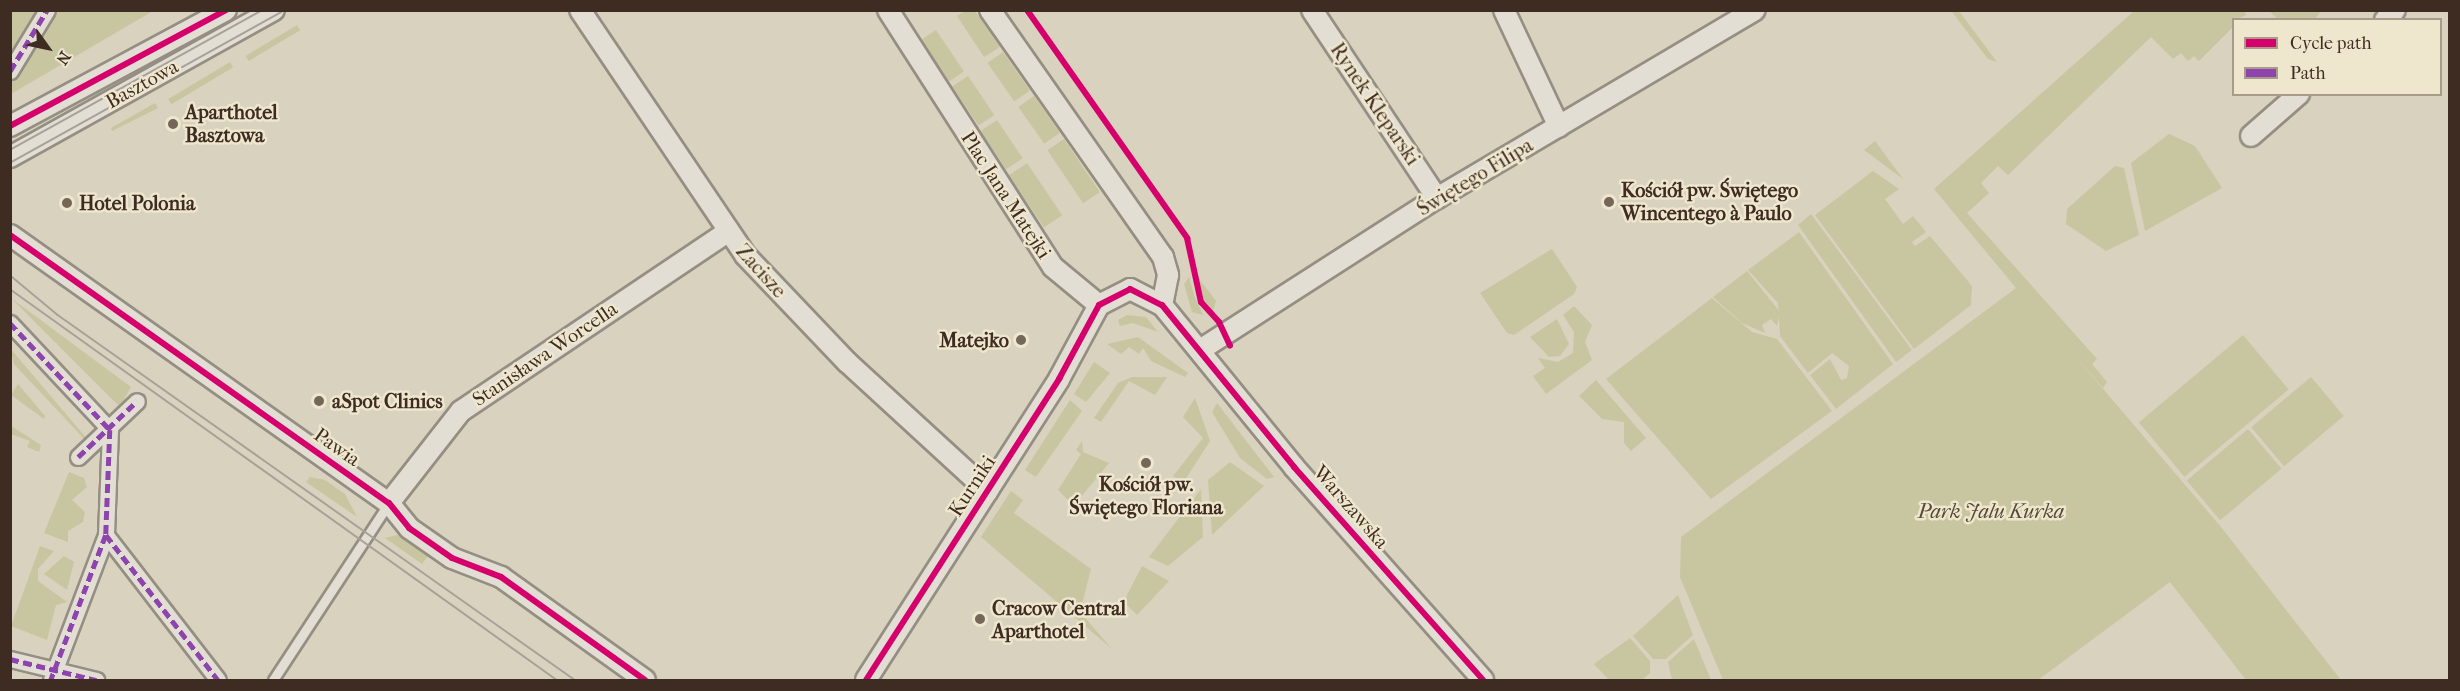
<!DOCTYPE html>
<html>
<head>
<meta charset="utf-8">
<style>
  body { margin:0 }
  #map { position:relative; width:2460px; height:691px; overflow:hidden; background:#d9d2be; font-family:"IM FELL French Canon",serif }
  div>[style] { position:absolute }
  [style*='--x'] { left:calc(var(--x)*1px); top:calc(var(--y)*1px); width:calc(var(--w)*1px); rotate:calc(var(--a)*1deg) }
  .green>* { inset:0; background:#c8c6a0; transform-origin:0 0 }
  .roads { filter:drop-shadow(2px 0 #958e82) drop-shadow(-2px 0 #958e82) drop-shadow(0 2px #958e82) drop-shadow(0 -2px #958e82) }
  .service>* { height:9px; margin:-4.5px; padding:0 4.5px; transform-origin:4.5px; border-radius:4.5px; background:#e2ded4 }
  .pedestrian>* { height:15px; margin:-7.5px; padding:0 7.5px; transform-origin:7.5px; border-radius:7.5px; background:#e2ded4 }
  .minor>* { height:20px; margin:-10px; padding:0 10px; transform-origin:10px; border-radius:10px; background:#e2ded4 }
  .tram>* { height:1.5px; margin:-0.75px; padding:0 0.75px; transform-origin:0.75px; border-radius:0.75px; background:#a7a299 }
  .quiet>* { height:4.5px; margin-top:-2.25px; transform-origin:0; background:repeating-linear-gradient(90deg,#8e44ad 0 9px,transparent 0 13.5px) }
  .cycleway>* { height:6px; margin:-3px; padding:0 3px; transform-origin:3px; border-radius:3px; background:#d6006c }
  .dots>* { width:16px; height:16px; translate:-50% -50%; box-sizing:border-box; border:3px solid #eee6cd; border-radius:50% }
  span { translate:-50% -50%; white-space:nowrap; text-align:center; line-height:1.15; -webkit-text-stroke:5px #eee6cd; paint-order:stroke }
  .street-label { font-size:20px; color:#3e2c22 }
  .poi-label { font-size:20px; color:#3e2c22; font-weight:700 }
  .left { translate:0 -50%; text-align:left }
  .right { translate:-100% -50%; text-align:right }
  .park-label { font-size:20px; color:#574936; font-style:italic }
  .frame { position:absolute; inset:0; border:12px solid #3e2c22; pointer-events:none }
  .legend { position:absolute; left:2232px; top:18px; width:210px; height:78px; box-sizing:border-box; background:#eee6cd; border:2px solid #a89c89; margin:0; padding:8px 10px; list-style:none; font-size:18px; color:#3e2c22 }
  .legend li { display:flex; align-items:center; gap:12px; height:30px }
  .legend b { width:30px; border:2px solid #a89c89 }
  .north { position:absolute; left:18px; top:18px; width:60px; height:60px; -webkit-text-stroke:4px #eee6cd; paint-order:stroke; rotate:123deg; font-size:16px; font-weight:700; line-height:24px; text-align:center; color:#3e2c22 }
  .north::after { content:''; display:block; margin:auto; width:21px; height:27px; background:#3e2c22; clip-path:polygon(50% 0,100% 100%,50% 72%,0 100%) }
</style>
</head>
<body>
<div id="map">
  <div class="green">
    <div style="clip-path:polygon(966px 10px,975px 11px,1000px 47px,984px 57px,957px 16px)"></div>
    <div style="clip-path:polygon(10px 11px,153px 11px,11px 94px)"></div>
    <div style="clip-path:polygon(1922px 11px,1959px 11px,1997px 62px,1988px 59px,1952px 12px)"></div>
    <div style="clip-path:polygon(2134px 11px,2244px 10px,2246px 15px,2234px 20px,2233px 27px,2199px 61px,2194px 56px,2188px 61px,2181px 53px,2173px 59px,2151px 37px,2008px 175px,1998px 166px,1981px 183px,1989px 193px,1967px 213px,2097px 359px,2092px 364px,2107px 382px,2103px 388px,2069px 349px,2221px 527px,2341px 680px,2246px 680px,2170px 582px,2038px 680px,1723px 680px,1680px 577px,1681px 537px,2016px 288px,1934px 189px)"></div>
    <div style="clip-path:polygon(2269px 11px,2320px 10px,2321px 11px,2315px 19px,2279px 20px)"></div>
    <div style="left:297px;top:25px;width:6px;height:60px;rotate:59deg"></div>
    <div style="left:936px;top:30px;width:50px;height:18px;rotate:56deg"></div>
    <div style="left:1003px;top:52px;width:47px;height:19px;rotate:55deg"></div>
    <div style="left:230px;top:62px;width:6px;height:72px;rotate:59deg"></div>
    <div style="left:968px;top:76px;width:47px;height:19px;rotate:56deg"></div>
    <div style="left:1034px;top:96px;width:45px;height:19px;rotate:55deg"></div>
    <div style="clip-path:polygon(155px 103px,158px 108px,112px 131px,111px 128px)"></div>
    <div style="left:997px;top:120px;width:46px;height:20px;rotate:56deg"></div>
    <div style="clip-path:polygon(2169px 134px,2195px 146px,2222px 188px,2145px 231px,2131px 163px)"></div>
    <div style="left:1064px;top:139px;width:64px;height:20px;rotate:56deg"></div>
    <div style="clip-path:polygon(1875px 141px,1903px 179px,1864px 150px)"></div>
    <div style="left:1027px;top:163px;width:63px;height:22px;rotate:56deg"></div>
    <div style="clip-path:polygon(2115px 166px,2124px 168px,2139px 235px,2106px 251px,2066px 224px,2067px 209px)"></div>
    <div style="clip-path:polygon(1873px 171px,1899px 189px,1885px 199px,1903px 224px,1913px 216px,1926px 232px,1912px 242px,1915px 246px,1930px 236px,1972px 286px,1971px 305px,1914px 349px,1815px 215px)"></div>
    <div style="clip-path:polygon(1811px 214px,1912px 350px,1896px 362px,1798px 225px)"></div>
    <div style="clip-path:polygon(1799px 232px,1893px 364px,1836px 409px,1810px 375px,1830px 359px,1841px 380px,1847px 378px,1849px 366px,1832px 353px,1808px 373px,1780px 336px,1778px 303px,1748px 270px)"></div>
    <div style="clip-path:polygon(1552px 249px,1577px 287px,1574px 294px,1514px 335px,1507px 333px,1480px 293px)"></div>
    <div style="clip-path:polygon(1747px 271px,1780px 312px,1777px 326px,1771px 319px,1762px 325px,1765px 333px,1742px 323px,1713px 297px)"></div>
    <div style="clip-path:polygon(1197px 276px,1216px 301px,1213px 311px,1204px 300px)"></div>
    <div style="clip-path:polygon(1189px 277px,1194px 295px,1203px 315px,1192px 312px,1184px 284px)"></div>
    <div style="clip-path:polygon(11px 298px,131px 387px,123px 401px,118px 405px)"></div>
    <div style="clip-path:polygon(1712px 298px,1752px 332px,1777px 339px,1832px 411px,1711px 499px,1606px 379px)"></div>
    <div style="clip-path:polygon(1574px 306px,1592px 325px,1585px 342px,1592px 360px,1546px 394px,1533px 376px,1545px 368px,1538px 358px,1558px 362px,1573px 353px,1574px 332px,1563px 315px)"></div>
    <div style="clip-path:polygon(1127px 315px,1146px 317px,1158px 332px,1133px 323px,1120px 326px,1118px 320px)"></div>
    <div style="clip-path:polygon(1557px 319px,1569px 344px,1560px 356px,1549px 357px,1530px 337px)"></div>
    <div style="left:2243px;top:335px;width:71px;height:136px;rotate:50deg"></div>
    <div style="clip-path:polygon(1138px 337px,1188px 373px,1185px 377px,1151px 361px,1143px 348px,1139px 354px,1129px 347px,1121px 354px,1107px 344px)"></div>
    <div style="clip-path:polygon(10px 348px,88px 440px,87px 442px,14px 364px)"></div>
    <div style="clip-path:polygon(1094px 362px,1110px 373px,1086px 402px,1074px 394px)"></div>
    <div style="clip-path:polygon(1132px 377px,1167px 377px,1155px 395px,1129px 381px,1101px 422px,1094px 418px,1118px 383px)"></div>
    <div style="left:2311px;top:377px;width:51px;height:78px;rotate:50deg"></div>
    <div style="clip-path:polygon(1596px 380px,1646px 438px,1631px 451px,1624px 443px,1624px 422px,1602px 419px,1579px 396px)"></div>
    <div style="clip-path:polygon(18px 384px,45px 416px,44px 419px,11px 395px)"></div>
    <div style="clip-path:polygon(1195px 398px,1210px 441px,1183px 483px,1173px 476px,1203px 438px,1183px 417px)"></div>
    <div style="clip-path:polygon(1070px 400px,1082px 411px,1036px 477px,1025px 470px)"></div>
    <div style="clip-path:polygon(1217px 403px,1274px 477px,1267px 479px,1240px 458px,1212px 412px)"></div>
    <div style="clip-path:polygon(11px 426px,41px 445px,39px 452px,27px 447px,30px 441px,11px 434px)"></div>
    <div style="left:2248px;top:429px;width:52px;height:80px;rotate:50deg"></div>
    <div style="clip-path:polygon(1082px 441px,1083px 452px,1109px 463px,1080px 498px,1081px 513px,1058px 490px,1081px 454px,1076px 450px)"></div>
    <div style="clip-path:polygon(1230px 462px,1264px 486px,1212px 535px,1208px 480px)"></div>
    <div style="clip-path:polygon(69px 472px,84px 478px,87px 487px,72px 500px,85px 512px,83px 522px,68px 531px,68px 542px,44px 533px)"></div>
    <div style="clip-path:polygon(310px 477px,325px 480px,345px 494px,357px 517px,306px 482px)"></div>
    <div style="clip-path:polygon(1201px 489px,1203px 537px,1168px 566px,1149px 557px)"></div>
    <div style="clip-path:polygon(1011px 491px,1023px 500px,1014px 513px,1091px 569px,1080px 612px,1112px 649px,981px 537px)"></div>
    <div style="clip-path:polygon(397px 535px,431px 552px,422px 564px,385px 538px)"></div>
    <div style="clip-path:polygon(40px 546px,54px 551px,38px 569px,38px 581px,67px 602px,56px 605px,47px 640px,11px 626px)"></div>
    <div style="clip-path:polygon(64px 556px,74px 562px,67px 590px,44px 574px)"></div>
    <div style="clip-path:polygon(1142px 566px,1169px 581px,1137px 615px,1126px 604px,1127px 595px)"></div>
    <div style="clip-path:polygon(1678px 595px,1693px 635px,1666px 659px,1653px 659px,1633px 636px)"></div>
    <div style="clip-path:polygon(1630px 638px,1650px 661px,1650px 673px,1642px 680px,1609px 680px,1594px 664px)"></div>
    <div style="clip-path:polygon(1694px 639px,1711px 680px,1672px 680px,1668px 662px)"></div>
  </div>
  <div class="roads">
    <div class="service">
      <div style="--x:273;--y:680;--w:212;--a:-56.8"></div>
    </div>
    <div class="pedestrian">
      <div style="--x:10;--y:71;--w:71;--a:-58.8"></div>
      <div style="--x:10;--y:323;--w:146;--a:46.9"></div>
      <div style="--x:110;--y:430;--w:105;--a:92.2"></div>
      <div style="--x:106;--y:535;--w:155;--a:110.8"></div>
      <div style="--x:78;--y:457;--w:81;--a:-43.5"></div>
      <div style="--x:106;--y:535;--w:183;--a:52.3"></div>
      <div style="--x:10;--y:659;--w:89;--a:13.7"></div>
    </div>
    <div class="minor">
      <div style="--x:580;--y:10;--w:295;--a:56"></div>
      <div style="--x:745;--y:255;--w:148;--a:46.4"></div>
      <div style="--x:847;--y:362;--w:191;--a:42.5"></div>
      <div style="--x:888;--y:10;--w:305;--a:57.3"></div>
      <div style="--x:1053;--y:267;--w:60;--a:39.6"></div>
      <div style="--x:990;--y:10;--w:302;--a:55"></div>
      <div style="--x:1163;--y:257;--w:19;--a:74"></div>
      <div style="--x:1168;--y:275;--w:31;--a:101"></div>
      <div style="--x:1312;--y:10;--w:226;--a:56.4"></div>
      <div style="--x:1504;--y:10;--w:129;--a:64.8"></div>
      <div style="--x:2385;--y:20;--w:14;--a:-45"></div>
      <div style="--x:10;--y:126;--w:245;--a:-28.2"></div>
      <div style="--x:2251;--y:136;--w:64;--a:-41.2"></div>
      <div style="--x:10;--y:157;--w:302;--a:-29.1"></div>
      <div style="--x:10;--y:235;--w:464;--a:35.3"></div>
      <div style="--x:389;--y:503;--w:32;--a:51"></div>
      <div style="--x:409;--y:528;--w:52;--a:34.9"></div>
      <div style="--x:452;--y:558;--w:53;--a:21.2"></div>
      <div style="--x:501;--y:577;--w:177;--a:35.6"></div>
      <div style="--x:1200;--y:350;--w:282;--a:-32.7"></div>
      <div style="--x:1437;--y:198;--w:369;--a:-30.6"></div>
      <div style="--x:389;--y:503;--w:117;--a:-52"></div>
      <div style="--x:461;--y:411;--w:321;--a:-33.9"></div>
      <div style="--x:866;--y:680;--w:358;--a:-57.3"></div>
      <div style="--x:1059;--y:379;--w:84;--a:-61.6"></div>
      <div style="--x:1099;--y:305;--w:35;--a:-27"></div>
      <div style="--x:1130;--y:289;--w:36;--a:27"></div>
      <div style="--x:1162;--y:305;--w:209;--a:50.8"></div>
      <div style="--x:1294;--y:467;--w:285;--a:48.4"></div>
    </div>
  </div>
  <div class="tram">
    <div style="--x:10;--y:150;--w:289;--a:-29"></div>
    <div style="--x:10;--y:163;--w:315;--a:-29.1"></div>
    <div style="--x:10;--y:275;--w:62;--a:39.8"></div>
    <div style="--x:58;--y:315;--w:633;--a:35.22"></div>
    <div style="--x:10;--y:289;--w:672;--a:35.56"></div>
  </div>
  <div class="quiet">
    <div style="--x:10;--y:71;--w:71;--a:-58.8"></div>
    <div style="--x:10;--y:323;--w:146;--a:46.9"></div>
    <div style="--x:110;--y:430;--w:105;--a:92.2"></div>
    <div style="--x:106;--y:535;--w:155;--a:110.8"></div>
    <div style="--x:78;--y:457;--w:81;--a:-43.5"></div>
    <div style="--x:106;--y:535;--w:183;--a:52.3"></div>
    <div style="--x:10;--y:659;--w:89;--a:13.7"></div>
  </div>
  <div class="cycleway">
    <div style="--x:1027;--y:10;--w:279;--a:54.9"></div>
    <div style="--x:1187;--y:238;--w:66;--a:77.7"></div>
    <div style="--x:1201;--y:302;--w:27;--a:48"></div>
    <div style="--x:1219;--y:322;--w:26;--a:65"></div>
    <div style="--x:10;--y:126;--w:245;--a:-28.2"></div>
    <div style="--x:10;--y:235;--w:464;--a:35.3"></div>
    <div style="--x:389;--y:503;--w:32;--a:51"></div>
    <div style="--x:409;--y:528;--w:52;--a:34.9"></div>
    <div style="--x:452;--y:558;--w:53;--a:21.2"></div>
    <div style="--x:501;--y:577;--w:177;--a:35.6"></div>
    <div style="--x:866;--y:680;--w:358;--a:-57.3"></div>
    <div style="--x:1059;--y:379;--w:84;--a:-61.6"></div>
    <div style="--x:1099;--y:305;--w:35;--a:-27"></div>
    <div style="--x:1130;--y:289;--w:36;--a:27"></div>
    <div style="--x:1162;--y:305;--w:209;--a:50.8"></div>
    <div style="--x:1294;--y:467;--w:285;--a:48.4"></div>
  </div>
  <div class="dots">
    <div style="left:173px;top:124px;background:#746659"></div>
    <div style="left:1609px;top:202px;background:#746659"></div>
    <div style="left:67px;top:203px;background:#746659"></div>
    <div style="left:1021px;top:340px;background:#746659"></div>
    <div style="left:319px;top:401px;background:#746659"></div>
    <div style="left:1146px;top:463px;background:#746659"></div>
    <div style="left:980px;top:619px;background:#746659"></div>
  </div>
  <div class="street-label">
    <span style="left:142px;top:84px;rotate:-29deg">Basztowa</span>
    <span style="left:1375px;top:104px;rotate:56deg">Rynek Kleparski</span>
    <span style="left:1475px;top:177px;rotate:-31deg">Świętego Filipa</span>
    <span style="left:1006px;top:195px;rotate:57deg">Plac Jana Matejki</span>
    <span style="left:761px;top:271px;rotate:48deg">Zacisze</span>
    <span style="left:545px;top:354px;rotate:-34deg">Stanisława Worcella</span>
    <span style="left:337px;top:447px;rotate:35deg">Pawia</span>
    <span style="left:972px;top:486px;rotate:-57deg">Kurniki</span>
    <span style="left:1351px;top:507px;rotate:49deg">Warszawska</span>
  </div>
  <div class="poi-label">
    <span class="left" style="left:185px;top:124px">Aparthotel<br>Basztowa</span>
    <span class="left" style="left:1621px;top:202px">Kościół pw. Świętego<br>Wincentego à Paulo</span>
    <span class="left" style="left:79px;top:203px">Hotel Polonia</span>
    <span class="right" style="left:1009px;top:340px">Matejko</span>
    <span class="left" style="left:332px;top:401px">aSpot Clinics</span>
    <span style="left:1146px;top:496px">Kościół pw.<br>Świętego Floriana</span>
    <span class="left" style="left:992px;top:620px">Cracow Central<br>Aparthotel</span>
  </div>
  <div class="park-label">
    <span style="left:1991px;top:511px">Park Jalu Kurka</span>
  </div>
  <div class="frame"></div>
  <ul class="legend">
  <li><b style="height:8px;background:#d6006c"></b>Cycle path</li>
  <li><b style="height:8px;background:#8e44ad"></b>Path</li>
  </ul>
  <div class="north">N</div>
</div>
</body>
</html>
